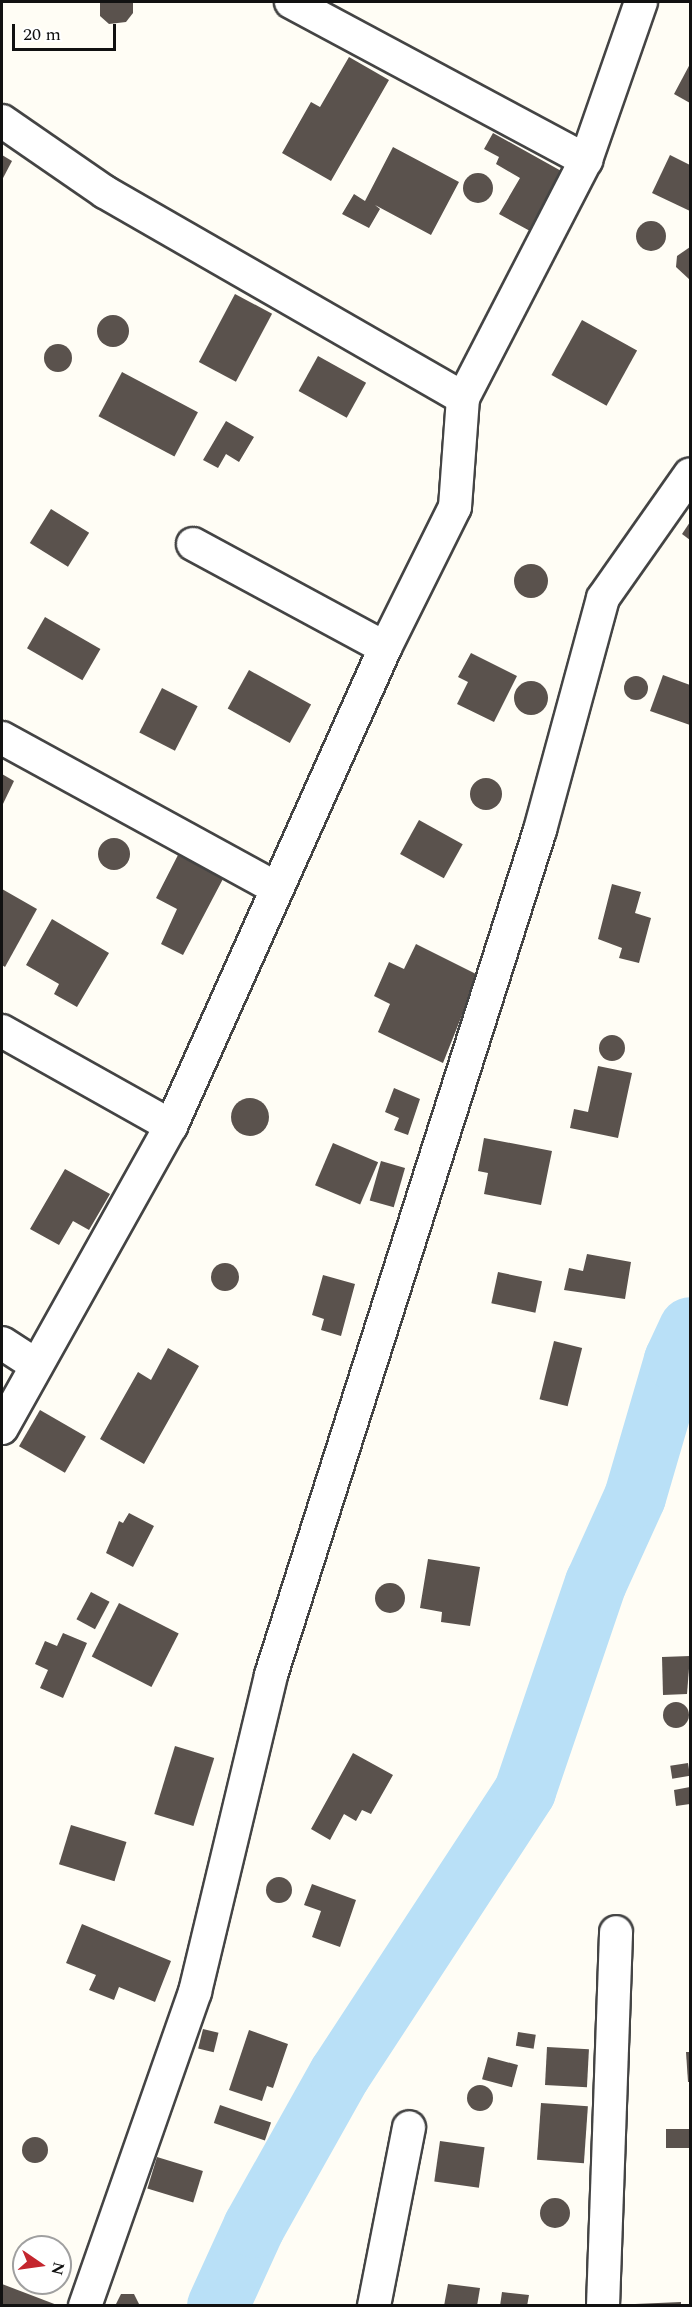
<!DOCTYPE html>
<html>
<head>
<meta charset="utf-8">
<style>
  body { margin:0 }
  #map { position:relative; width:692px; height:2307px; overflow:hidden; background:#fffdf5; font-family:Spectral,serif }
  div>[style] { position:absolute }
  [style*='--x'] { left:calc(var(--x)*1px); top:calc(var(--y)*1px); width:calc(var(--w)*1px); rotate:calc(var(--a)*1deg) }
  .river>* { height:62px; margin:-31px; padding:0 31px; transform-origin:31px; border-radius:31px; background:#b9e0f7 }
  .building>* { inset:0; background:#5a524d; transform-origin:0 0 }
  .round { border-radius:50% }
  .roads { filter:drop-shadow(2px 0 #444) drop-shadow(-2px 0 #444) drop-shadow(0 2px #444) drop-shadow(0 -2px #444) }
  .street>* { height:32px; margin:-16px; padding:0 16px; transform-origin:16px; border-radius:16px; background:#fff }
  span { translate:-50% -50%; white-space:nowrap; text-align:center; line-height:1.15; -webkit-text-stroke:6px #fff; paint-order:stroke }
  .frame { position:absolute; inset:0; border:3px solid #111; pointer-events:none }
  .north { position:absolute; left:12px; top:2235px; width:60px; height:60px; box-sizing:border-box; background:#fff; border:2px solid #a0a0a0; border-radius:50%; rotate:103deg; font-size:16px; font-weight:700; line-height:24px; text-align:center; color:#111 }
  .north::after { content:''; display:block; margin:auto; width:21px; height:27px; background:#c4262e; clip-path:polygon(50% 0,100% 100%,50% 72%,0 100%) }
  .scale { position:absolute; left:12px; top:24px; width:104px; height:27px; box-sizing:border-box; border:3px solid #111; border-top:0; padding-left:8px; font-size:18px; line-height:21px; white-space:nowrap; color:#111; -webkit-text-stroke:4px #fff; paint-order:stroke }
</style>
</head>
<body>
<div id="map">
  <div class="river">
    <div style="--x:218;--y:2306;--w:87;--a:-65.5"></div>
    <div style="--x:254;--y:2227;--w:176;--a:-60.7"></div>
    <div style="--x:340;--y:2074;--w:338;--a:-56.8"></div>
    <div style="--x:525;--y:1791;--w:220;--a:-71.2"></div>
    <div style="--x:596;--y:1583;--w:94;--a:-65.6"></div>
    <div style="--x:635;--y:1497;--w:143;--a:-73.7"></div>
    <div style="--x:675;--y:1360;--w:35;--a:-65"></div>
  </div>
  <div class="building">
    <div style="clip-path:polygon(100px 2px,133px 2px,133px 13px,126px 22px,109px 24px,100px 16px)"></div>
    <div style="clip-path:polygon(349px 57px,389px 80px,331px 181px,282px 153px,311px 102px,320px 107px)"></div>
    <div style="clip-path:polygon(690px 64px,690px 103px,674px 94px)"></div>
    <div style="clip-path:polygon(493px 133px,563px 172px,530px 231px,499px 214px,520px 178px,496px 164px,499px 157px,484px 149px)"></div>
    <div style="clip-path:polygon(393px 147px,459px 182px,431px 235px,375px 205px,380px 209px,369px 228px,342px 214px,354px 194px,365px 201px)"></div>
    <div style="clip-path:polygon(2px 155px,12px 161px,2px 180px)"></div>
    <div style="clip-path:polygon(670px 155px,690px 165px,690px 211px,652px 193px)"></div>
    <div class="round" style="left:463px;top:173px;width:30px;height:30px"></div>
    <div class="round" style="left:636px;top:221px;width:30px;height:30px"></div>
    <div style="clip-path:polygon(690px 247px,690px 280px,676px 267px,677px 256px)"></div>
    <div style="left:235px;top:294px;width:42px;height:77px;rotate:28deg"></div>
    <div class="round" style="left:97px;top:315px;width:32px;height:32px"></div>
    <div style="left:582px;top:320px;width:63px;height:63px;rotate:29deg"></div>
    <div class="round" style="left:44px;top:344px;width:28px;height:28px"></div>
    <div style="left:318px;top:356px;width:55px;height:40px;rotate:29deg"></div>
    <div style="left:122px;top:372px;width:86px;height:50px;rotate:28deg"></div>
    <div style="clip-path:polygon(226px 421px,254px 437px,239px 462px,226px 454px,218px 468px,203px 460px)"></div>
    <div style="left:51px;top:509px;width:45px;height:40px;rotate:32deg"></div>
    <div style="clip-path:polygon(690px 522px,690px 540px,682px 534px)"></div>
    <div class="round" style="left:514px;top:564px;width:34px;height:34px"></div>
    <div style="left:45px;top:617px;width:64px;height:36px;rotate:30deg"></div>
    <div style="clip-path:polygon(471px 653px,517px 676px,494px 722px,457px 704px,468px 682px,458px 677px)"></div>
    <div style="left:249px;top:670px;width:71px;height:44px;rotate:29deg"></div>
    <div style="clip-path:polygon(663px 675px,690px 685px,690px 725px,650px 711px)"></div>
    <div class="round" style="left:624px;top:676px;width:24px;height:24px"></div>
    <div class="round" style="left:514px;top:681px;width:34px;height:34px"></div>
    <div style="left:162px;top:688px;width:40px;height:50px;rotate:27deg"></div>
    <div style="clip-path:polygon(2px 774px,14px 781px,2px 806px)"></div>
    <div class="round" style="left:470px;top:778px;width:32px;height:32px"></div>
    <div style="left:419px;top:820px;width:50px;height:39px;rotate:29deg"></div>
    <div class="round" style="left:98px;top:838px;width:32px;height:32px"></div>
    <div style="clip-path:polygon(178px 855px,224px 877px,183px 955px,161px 944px,177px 909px,156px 898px)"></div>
    <div style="clip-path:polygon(612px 884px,641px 892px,635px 913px,651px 918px,639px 963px,619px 958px,622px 948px,598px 939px)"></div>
    <div style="clip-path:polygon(2px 889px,37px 909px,5px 967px,2px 965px)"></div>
    <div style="clip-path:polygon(52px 919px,109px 953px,77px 1007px,54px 994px,59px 984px,26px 965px)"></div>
    <div style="clip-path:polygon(416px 944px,478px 975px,443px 1063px,378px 1032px,390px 1004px,374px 996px,389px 962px,404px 969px)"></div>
    <div class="round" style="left:599px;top:1035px;width:26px;height:26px"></div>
    <div style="clip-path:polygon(598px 1066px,632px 1073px,618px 1138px,570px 1128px,574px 1109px,588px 1112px)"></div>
    <div style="clip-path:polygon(394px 1088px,420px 1099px,408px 1135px,394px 1130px,399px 1118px,385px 1112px)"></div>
    <div class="round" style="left:231px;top:1098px;width:38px;height:38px"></div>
    <div style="clip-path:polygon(484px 1138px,552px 1151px,541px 1205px,484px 1194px,488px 1173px,478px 1171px)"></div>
    <div style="left:333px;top:1143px;width:49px;height:46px;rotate:23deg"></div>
    <div style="left:381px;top:1161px;width:25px;height:41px;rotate:16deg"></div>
    <div style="clip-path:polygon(65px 1169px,110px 1194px,89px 1230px,73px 1221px,59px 1245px,30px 1229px)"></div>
    <div style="clip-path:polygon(587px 1254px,631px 1262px,625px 1299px,564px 1290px,569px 1268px,583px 1271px)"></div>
    <div class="round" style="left:211px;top:1263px;width:28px;height:28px"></div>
    <div style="left:498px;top:1272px;width:45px;height:32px;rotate:12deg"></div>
    <div style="clip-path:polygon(323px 1275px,355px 1284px,341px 1336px,321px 1330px,324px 1319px,312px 1315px)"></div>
    <div style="left:554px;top:1341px;width:29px;height:60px;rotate:14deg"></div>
    <div style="clip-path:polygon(168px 1348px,199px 1366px,144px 1464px,100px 1439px,138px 1372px,151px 1380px)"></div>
    <div style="left:40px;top:1410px;width:53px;height:42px;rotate:30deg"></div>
    <div style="clip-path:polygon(129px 1513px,154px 1526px,133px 1567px,106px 1553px,119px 1521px,123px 1523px)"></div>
    <div style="clip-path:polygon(428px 1559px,480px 1567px,470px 1626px,441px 1622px,442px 1612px,420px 1608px)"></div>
    <div class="round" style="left:375px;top:1583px;width:30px;height:30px"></div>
    <div style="left:91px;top:1592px;width:21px;height:31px;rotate:28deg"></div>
    <div style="left:119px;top:1603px;width:67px;height:60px;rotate:27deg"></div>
    <div style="clip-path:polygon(63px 1633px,87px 1643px,63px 1698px,40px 1688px,48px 1670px,35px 1664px,45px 1641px,57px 1646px)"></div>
    <div style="clip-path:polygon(690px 1656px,687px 1694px,663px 1695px,662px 1657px)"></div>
    <div class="round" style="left:663px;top:1702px;width:26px;height:26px"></div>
    <div style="left:175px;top:1746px;width:41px;height:71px;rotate:17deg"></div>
    <div style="clip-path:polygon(353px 1753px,393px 1775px,371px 1814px,362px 1810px,356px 1821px,344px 1814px,330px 1840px,311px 1829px)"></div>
    <div style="left:688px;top:1763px;width:13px;height:18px;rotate:81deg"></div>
    <div style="clip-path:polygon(690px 1787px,690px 1804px,676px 1806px,674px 1790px)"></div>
    <div style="left:71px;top:1825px;width:58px;height:41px;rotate:17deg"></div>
    <div class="round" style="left:266px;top:1877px;width:26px;height:26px"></div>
    <div style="clip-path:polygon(312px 1884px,356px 1900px,340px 1947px,312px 1937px,321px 1911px,304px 1905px)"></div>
    <div style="clip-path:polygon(82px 1924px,171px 1961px,155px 2002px,119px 1987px,114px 2000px,89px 1990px,96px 1975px,66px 1963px)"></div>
    <div style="left:203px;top:2029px;width:16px;height:20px;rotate:14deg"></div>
    <div style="clip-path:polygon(249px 2030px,288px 2044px,273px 2088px,267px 2086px,262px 2101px,229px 2090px)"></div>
    <div style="left:518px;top:2032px;width:18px;height:14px;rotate:9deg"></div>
    <div style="left:547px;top:2047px;width:42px;height:38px;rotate:3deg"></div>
    <div style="clip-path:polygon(686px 2052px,690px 2052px,690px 2082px,688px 2082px)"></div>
    <div style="left:488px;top:2057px;width:31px;height:23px;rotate:15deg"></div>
    <div class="round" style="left:467px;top:2085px;width:26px;height:26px"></div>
    <div style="left:541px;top:2103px;width:47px;height:57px;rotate:4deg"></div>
    <div style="left:220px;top:2105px;width:54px;height:19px;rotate:19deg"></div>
    <div style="left:690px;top:2129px;width:19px;height:24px;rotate:90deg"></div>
    <div class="round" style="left:22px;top:2137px;width:26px;height:26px"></div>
    <div style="left:440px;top:2141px;width:45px;height:41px;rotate:8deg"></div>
    <div style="left:157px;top:2157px;width:48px;height:33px;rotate:17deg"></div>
    <div class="round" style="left:540px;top:2198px;width:30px;height:30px"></div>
    <div style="clip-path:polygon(2px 2284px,57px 2305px,57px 2306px,2px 2306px)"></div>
    <div style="clip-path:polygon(448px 2284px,480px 2288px,477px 2306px,444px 2306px)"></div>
    <div style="clip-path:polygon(502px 2292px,529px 2295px,527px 2306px,500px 2306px)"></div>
    <div style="clip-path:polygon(121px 2294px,134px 2294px,140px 2306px,115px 2306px)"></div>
    <div style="clip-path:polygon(681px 2302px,681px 2306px,635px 2306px,635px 2304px)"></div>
  </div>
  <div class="roads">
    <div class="street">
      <div style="--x:291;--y:2;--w:335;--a:28.2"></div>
      <div style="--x:2;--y:121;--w:125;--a:34.6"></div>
      <div style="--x:105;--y:192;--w:413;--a:29.9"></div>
      <div style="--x:193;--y:544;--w:218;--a:28.4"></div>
      <div style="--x:2;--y:738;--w:312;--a:28.7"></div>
      <div style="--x:2;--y:1031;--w:194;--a:29.3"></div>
      <div style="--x:2;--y:1343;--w:40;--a:32.9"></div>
      <div style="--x:2;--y:1428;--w:346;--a:-60.8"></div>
      <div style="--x:171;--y:1126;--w:524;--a:-65.88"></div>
      <div style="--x:385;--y:648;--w:157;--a:-63.6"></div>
      <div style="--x:455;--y:507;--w:109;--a:-85.8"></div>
      <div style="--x:463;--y:398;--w:268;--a:-62.7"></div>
      <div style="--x:586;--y:160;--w:167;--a:-70.8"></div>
      <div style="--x:85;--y:2306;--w:333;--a:-70.7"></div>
      <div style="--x:195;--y:1992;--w:326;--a:-76.5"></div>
      <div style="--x:271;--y:1675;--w:887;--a:-72.34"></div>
      <div style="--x:540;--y:830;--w:240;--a:-74.8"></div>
      <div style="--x:603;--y:598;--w:151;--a:-54.9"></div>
      <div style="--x:374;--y:2306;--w:182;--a:-78.9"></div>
      <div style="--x:603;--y:2306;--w:374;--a:-88"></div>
    </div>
  </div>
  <div class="frame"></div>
  <div class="north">N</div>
  <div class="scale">20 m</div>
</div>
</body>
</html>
